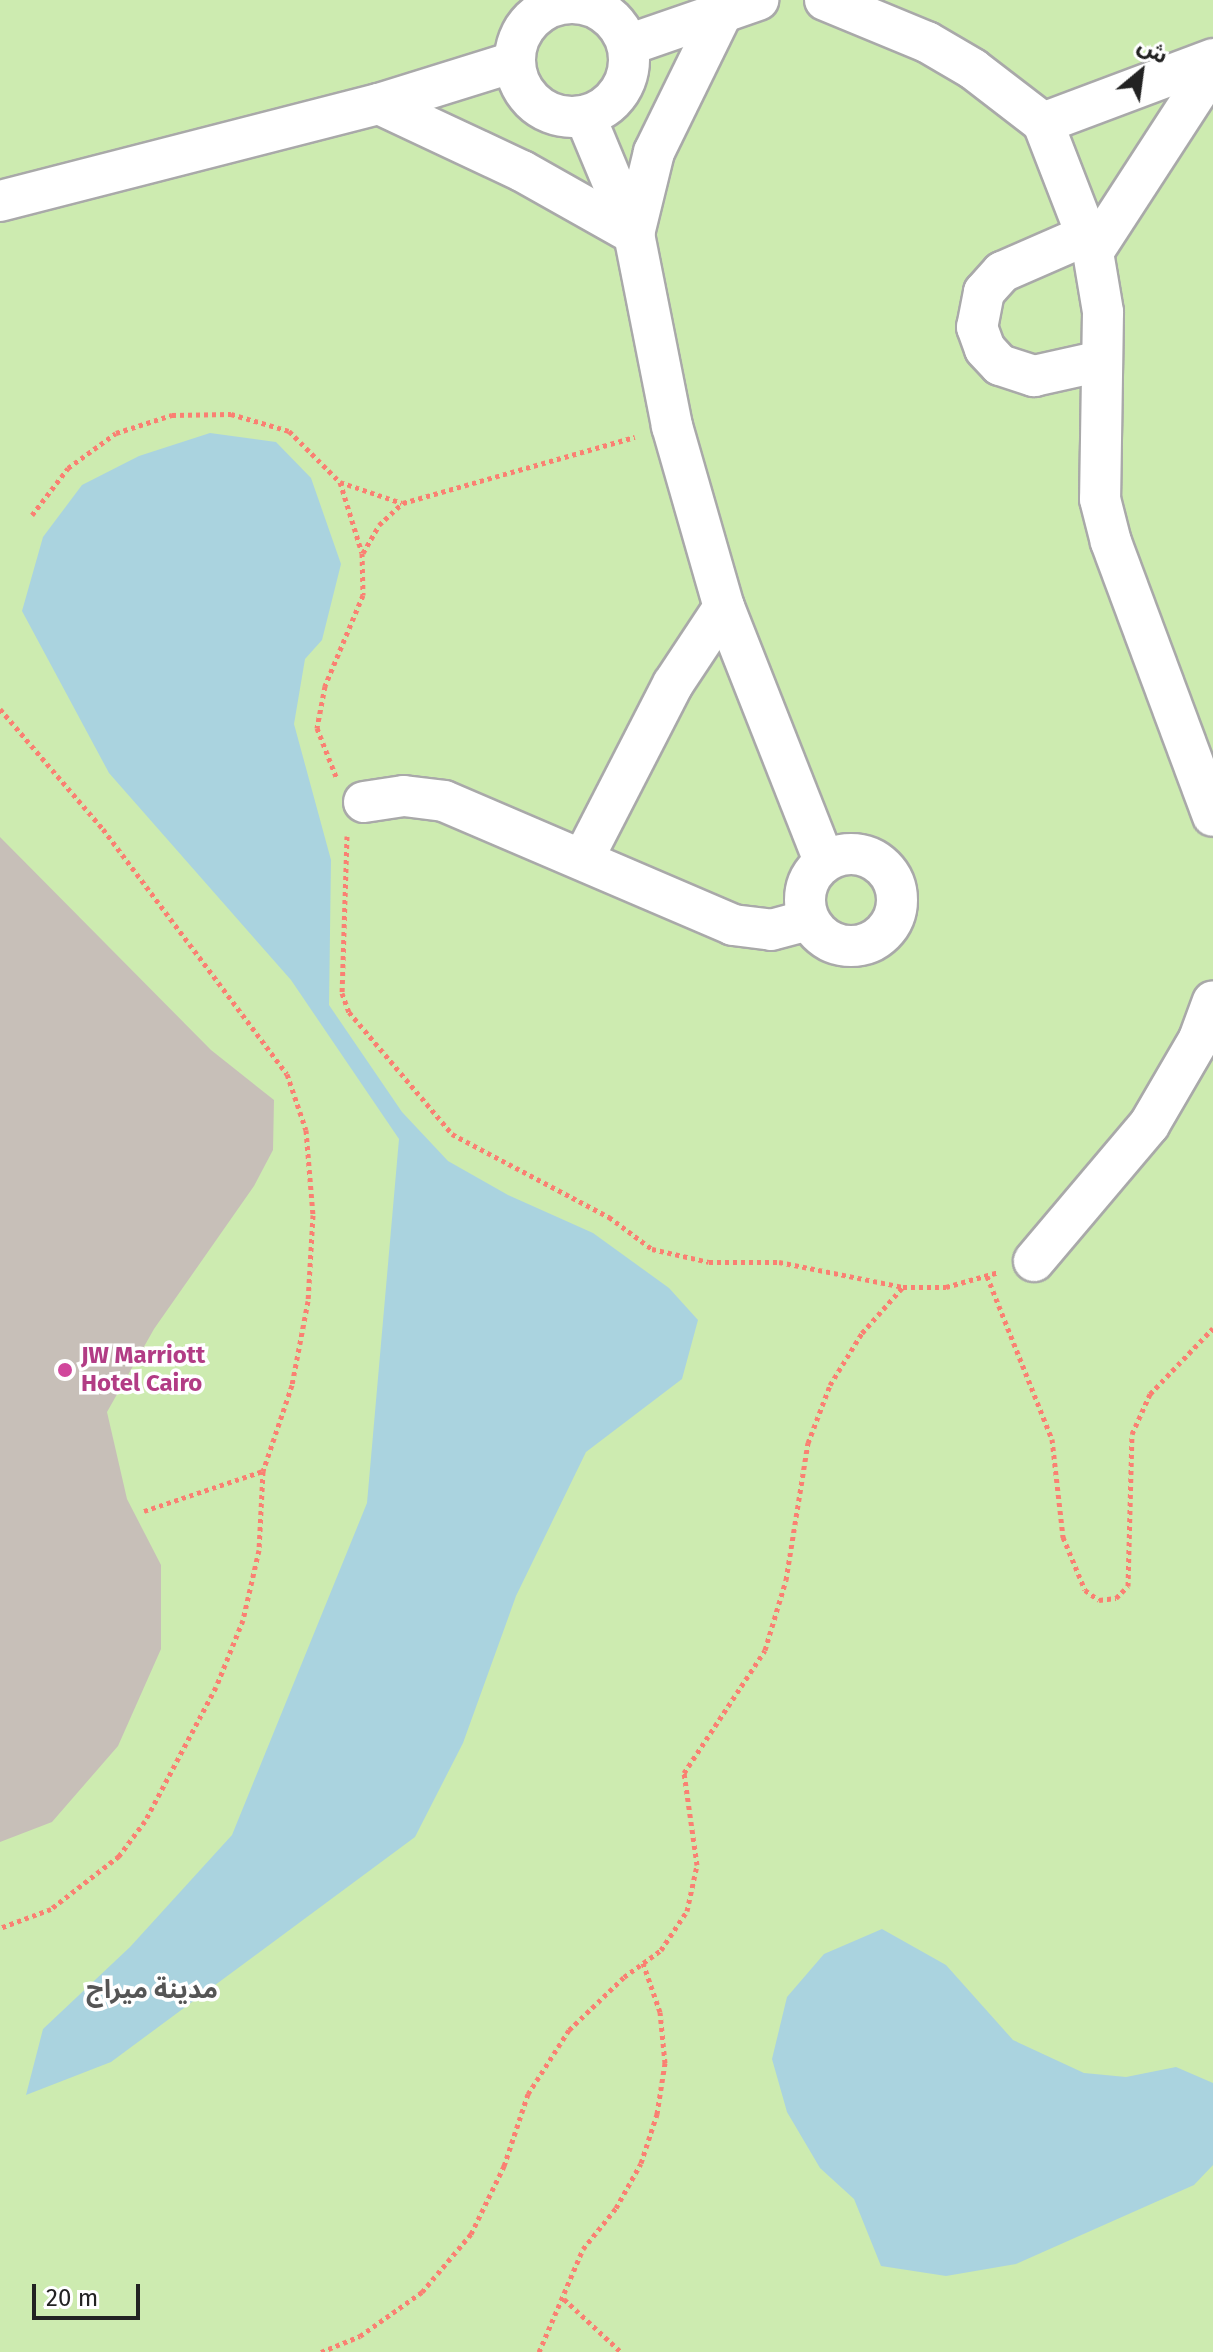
<!DOCTYPE html>
<html>
<head>
<meta charset="utf-8">
<style>
  body { margin:0 }
  #map { position:relative; width:1213px; height:2352px; overflow:hidden; background:#f2efe9; font-family:"Fira Sans","Noto Sans Arabic",sans-serif }
  div>[style] { position:absolute }
  [style*='--x'] { left:calc(var(--x)*1px); top:calc(var(--y)*1px); width:calc(var(--w)*1px); rotate:calc(var(--a)*1deg) }
  .grass>* { inset:0; background:#cdebb0; transform-origin:0 0 }
  .water>* { inset:0; background:#aad3df }
  .building>* { inset:0; background:#c7bfb8 }
  .path>* { height:5px; margin-top:-2.5px; transform-origin:0; background:repeating-linear-gradient(90deg,#fa8072 0 4px,transparent 0 8px) }
  .roads { filter:drop-shadow(2px 0 #a9a9a9) drop-shadow(-2px 0 #a9a9a9) drop-shadow(0 2px #a9a9a9) drop-shadow(0 -2px #a9a9a9) }
  .minor>* { height:40px; margin:-20px; padding:0 20px; transform-origin:20px; border-radius:20px; background:#fff }
  .minor>.ring { margin:-20px; padding:0; box-sizing:content-box; background:none; border:40px solid #fff; border-radius:50% }
  .dots>* { width:22px; height:22px; translate:-50% -50%; box-sizing:border-box; border:4px solid #fff; border-radius:50% }
  span { translate:-50% -50%; white-space:nowrap; text-align:center; line-height:1.15; -webkit-text-stroke:7px #fff; paint-order:stroke }
  .hotel-label { font-size:24px; color:#b23c85; font-weight:700 }
  .left { translate:0 -50%; text-align:left }
  .neighbourhood-label { font-size:26px; color:#555; font-weight:700 }
  .north { position:absolute; left:1101px; top:32px; width:80px; height:80px; -webkit-text-stroke:6px #fff; paint-order:stroke; rotate:29deg; font-size:22px; font-weight:700; line-height:32px; text-align:center; color:#222 }
  .north::after { content:''; display:block; margin:auto; width:28px; height:36px; background:#222; clip-path:polygon(50% 0,100% 100%,50% 72%,0 100%) }
  .scale { position:absolute; left:32px; top:2284px; width:108px; height:36px; box-sizing:border-box; border:4px solid #222; border-top:0; padding-left:10px; font-size:24px; line-height:28px; white-space:nowrap; color:#222; -webkit-text-stroke:6px #fff; paint-order:stroke }
</style>
</head>
<body>
<div id="map">
  <div class="grass">
    <div style="left:0;top:0;width:1213px;height:2352px"></div>
  </div>
  <div class="water">
    <div style="clip-path:polygon(210px 433px,276px 442px,311px 478px,341px 564px,322px 640px,305px 659px,294px 724px,331px 860px,329px 1005px,402px 1112px,448px 1161px,508px 1195px,593px 1233px,669px 1288px,698px 1320px,682px 1379px,586px 1452px,516px 1596px,463px 1743px,415px 1837px,111px 2062px,26px 2095px,43px 2029px,130px 1947px,232px 1835px,367px 1503px,399px 1139px,291px 980px,109px 773px,22px 611px,43px 537px,82px 485px,139px 456px)"></div>
    <div style="clip-path:polygon(882px 1929px,946px 1965px,1013px 2040px,1084px 2073px,1126px 2077px,1176px 2067px,1213px 2083px,1213px 2165px,1194px 2185px,1016px 2264px,946px 2276px,881px 2266px,854px 2199px,820px 2168px,787px 2112px,772px 2059px,787px 1997px,824px 1954px)"></div>
  </div>
  <div class="building">
    <div style="clip-path:polygon(0 837px,211px 1050px,274px 1100px,273px 1150px,254px 1186px,154px 1329px,107px 1412px,127px 1499px,161px 1565px,161px 1649px,118px 1746px,52px 1822px,0 1842px)"></div>
  </div>
  <div class="path">
    <div style="--x:340;--y:482;--w:65;--a:18.7"></div>
    <div style="--x:32;--y:515;--w:59;--a:-52.5"></div>
    <div style="--x:68;--y:468;--w:59;--a:-36.1"></div>
    <div style="--x:116;--y:433;--w:59;--a:-17.8"></div>
    <div style="--x:172;--y:415;--w:59;--a:-1"></div>
    <div style="--x:231;--y:414;--w:60;--a:16.3"></div>
    <div style="--x:289;--y:431;--w:72;--a:45"></div>
    <div style="--x:340;--y:482;--w:74;--a:72.8"></div>
    <div style="--x:362;--y:553;--w:42;--a:88.6"></div>
    <div style="--x:363;--y:595;--w:99;--a:112.7"></div>
    <div style="--x:325;--y:686;--w:43;--a:100.8"></div>
    <div style="--x:317;--y:728;--w:55;--a:68.6"></div>
    <div style="--x:363;--y:553;--w:32;--a:-60"></div>
    <div style="--x:379;--y:525;--w:33;--a:-43"></div>
    <div style="--x:403;--y:503;--w:241;--a:-15.9"></div>
    <div style="--x:0;--y:709;--w:158;--a:49.4"></div>
    <div style="--x:103;--y:829;--w:306;--a:53.1"></div>
    <div style="--x:287;--y:1074;--w:59;--a:71.3"></div>
    <div style="--x:306;--y:1130;--w:85;--a:85.3"></div>
    <div style="--x:313;--y:1215;--w:86;--a:93.3"></div>
    <div style="--x:308;--y:1301;--w:86;--a:100.8"></div>
    <div style="--x:292;--y:1385;--w:91;--a:108.6"></div>
    <div style="--x:263;--y:1471;--w:79;--a:92.9"></div>
    <div style="--x:259;--y:1550;--w:72;--a:102.9"></div>
    <div style="--x:243;--y:1620;--w:72;--a:111.9"></div>
    <div style="--x:216;--y:1687;--w:152;--a:117.9"></div>
    <div style="--x:145;--y:1821;--w:44;--a:126.6"></div>
    <div style="--x:119;--y:1856;--w:86;--a:142.1"></div>
    <div style="--x:51;--y:1909;--w:54;--a:159.6"></div>
    <div style="--x:347;--y:836;--w:157;--a:91.8"></div>
    <div style="--x:342;--y:993;--w:20;--a:70"></div>
    <div style="--x:349;--y:1012;--w:160;--a:49.8"></div>
    <div style="--x:452;--y:1134;--w:178;--a:27.9"></div>
    <div style="--x:609;--y:1217;--w:54;--a:36.7"></div>
    <div style="--x:652;--y:1249;--w:58;--a:12.8"></div>
    <div style="--x:709;--y:1262;--w:70;--a:0"></div>
    <div style="--x:779;--y:1262;--w:126;--a:11.4"></div>
    <div style="--x:903;--y:1287;--w:43;--a:0"></div>
    <div style="--x:946;--y:1287;--w:55;--a:-15.8"></div>
    <div style="--x:987;--y:1276;--w:175;--a:68.3"></div>
    <div style="--x:1052;--y:1439;--w:99;--a:83.6"></div>
    <div style="--x:1063;--y:1537;--w:57;--a:67.5"></div>
    <div style="--x:1085;--y:1590;--w:17;--a:36"></div>
    <div style="--x:1099;--y:1600;--w:17;--a:-7"></div>
    <div style="--x:1116;--y:1598;--w:17;--a:-45"></div>
    <div style="--x:1128;--y:1586;--w:152;--a:-88.5"></div>
    <div style="--x:1132;--y:1434;--w:44;--a:-65.8"></div>
    <div style="--x:1150;--y:1394;--w:91;--a:-46.3"></div>
    <div style="--x:144;--y:1511;--w:126;--a:-18.6"></div>
    <div style="--x:564;--y:2299;--w:78;--a:42.9"></div>
    <div style="--x:321;--y:2352;--w:42;--a:-22.3"></div>
    <div style="--x:360;--y:2336;--w:76;--a:-35.4"></div>
    <div style="--x:422;--y:2292;--w:76;--a:-49.8"></div>
    <div style="--x:471;--y:2234;--w:76;--a:-64.1"></div>
    <div style="--x:504;--y:2166;--w:76;--a:-71.6"></div>
    <div style="--x:528;--y:2094;--w:76;--a:-57.4"></div>
    <div style="--x:569;--y:2030;--w:76;--a:-43.9"></div>
    <div style="--x:624;--y:1977;--w:46;--a:-36.1"></div>
    <div style="--x:661;--y:1950;--w:47;--a:-56.3"></div>
    <div style="--x:687;--y:1911;--w:47;--a:-77.7"></div>
    <div style="--x:697;--y:1865;--w:93;--a:-98"></div>
    <div style="--x:684;--y:1773;--w:147;--a:-56.6"></div>
    <div style="--x:765;--y:1650;--w:73;--a:-73.3"></div>
    <div style="--x:786;--y:1580;--w:139;--a:-80.9"></div>
    <div style="--x:808;--y:1443;--w:62;--a:-69.2"></div>
    <div style="--x:830;--y:1385;--w:61;--a:-58.4"></div>
    <div style="--x:862;--y:1333;--w:62;--a:-48.3"></div>
    <div style="--x:539;--y:2352;--w:112;--a:-66.9"></div>
    <div style="--x:583;--y:2249;--w:53;--a:-51.2"></div>
    <div style="--x:616;--y:2208;--w:51;--a:-60.9"></div>
    <div style="--x:641;--y:2163;--w:52;--a:-71.9"></div>
    <div style="--x:657;--y:2114;--w:52;--a:-81.1"></div>
    <div style="--x:665;--y:2063;--w:51;--a:-95.6"></div>
    <div style="--x:660;--y:2012;--w:52;--a:-109.1"></div>
  </div>
  <div class="roads">
    <div class="minor">
      <div style="--x:825;--y:0;--w:110;--a:22.4"></div>
      <div style="--x:927;--y:42;--w:53;--a:30.4"></div>
      <div style="--x:973;--y:69;--w:88;--a:37.6"></div>
      <div style="--x:1043;--y:123;--w:138;--a:68.8"></div>
      <div style="--x:1093;--y:252;--w:61;--a:80.5"></div>
      <div style="--x:1103;--y:312;--w:187;--a:90.9"></div>
      <div style="--x:1100;--y:499;--w:44;--a:75.7"></div>
      <div style="--x:1111;--y:542;--w:292;--a:69.6"></div>
      <div class="ring" style="left:515px;top:3px;width:74px;height:74px"></div>
      <div style="--x:628;--y:45;--w:138;--a:-19.1"></div>
      <div style="--x:379;--y:104;--w:158;--a:25.1"></div>
      <div style="--x:522;--y:171;--w:129;--a:29.4"></div>
      <div style="--x:634;--y:234;--w:84;--a:-76.3"></div>
      <div style="--x:654;--y:152;--w:159;--a:-63.9"></div>
      <div style="--x:585;--y:116;--w:128;--a:67.4"></div>
      <div style="--x:634;--y:234;--w:196;--a:78.8"></div>
      <div style="--x:672;--y:426;--w:188;--a:74"></div>
      <div style="--x:724;--y:607;--w:273;--a:68.5"></div>
      <div style="--x:1043;--y:123;--w:182;--a:-20.6"></div>
      <div style="--x:0;--y:201;--w:391;--a:-14.4"></div>
      <div style="--x:379;--y:104;--w:141;--a:-17.3"></div>
      <div style="--x:1089;--y:234;--w:95;--a:156.4"></div>
      <div style="--x:1002;--y:272;--w:27;--a:132"></div>
      <div style="--x:984;--y:292;--w:36;--a:101"></div>
      <div style="--x:977;--y:327;--w:23;--a:70"></div>
      <div style="--x:985;--y:349;--w:22;--a:47"></div>
      <div style="--x:1000;--y:365;--w:36;--a:18"></div>
      <div style="--x:1034;--y:376;--w:69;--a:-12.6"></div>
      <div style="--x:1093;--y:252;--w:221;--a:-57"></div>
      <div style="--x:364;--y:802;--w:40;--a:-8.5"></div>
      <div style="--x:404;--y:796;--w:40;--a:7.1"></div>
      <div style="--x:444;--y:801;--w:314;--a:23.2"></div>
      <div style="--x:733;--y:925;--w:38;--a:7"></div>
      <div style="--x:771;--y:930;--w:38;--a:-15"></div>
      <div class="ring" style="left:805px;top:854px;width:52px;height:52px"></div>
      <div style="--x:583;--y:859;--w:197;--a:-62.8"></div>
      <div style="--x:673;--y:684;--w:92;--a:-56.5"></div>
      <div style="--x:1034;--y:1261;--w:178;--a:-49.8"></div>
      <div style="--x:1149;--y:1125;--w:99;--a:-59.8"></div>
      <div style="--x:1199;--y:1039;--w:40;--a:-69.8"></div>
    </div>
  </div>
  <div class="dots">
    <div style="left:65px;top:1370px;background:#d1479c"></div>
  </div>
  <div class="hotel-label">
    <span class="left" style="left:81px;top:1370px">JW Marriott<br>Hotel Cairo</span>
  </div>
  <div class="neighbourhood-label">
    <span style="left:152px;top:1990px">مدينة ميراج</span>
  </div>
  <div class="north">ش</div>
  <div class="scale">20 m</div>
</div>
</body>
</html>
